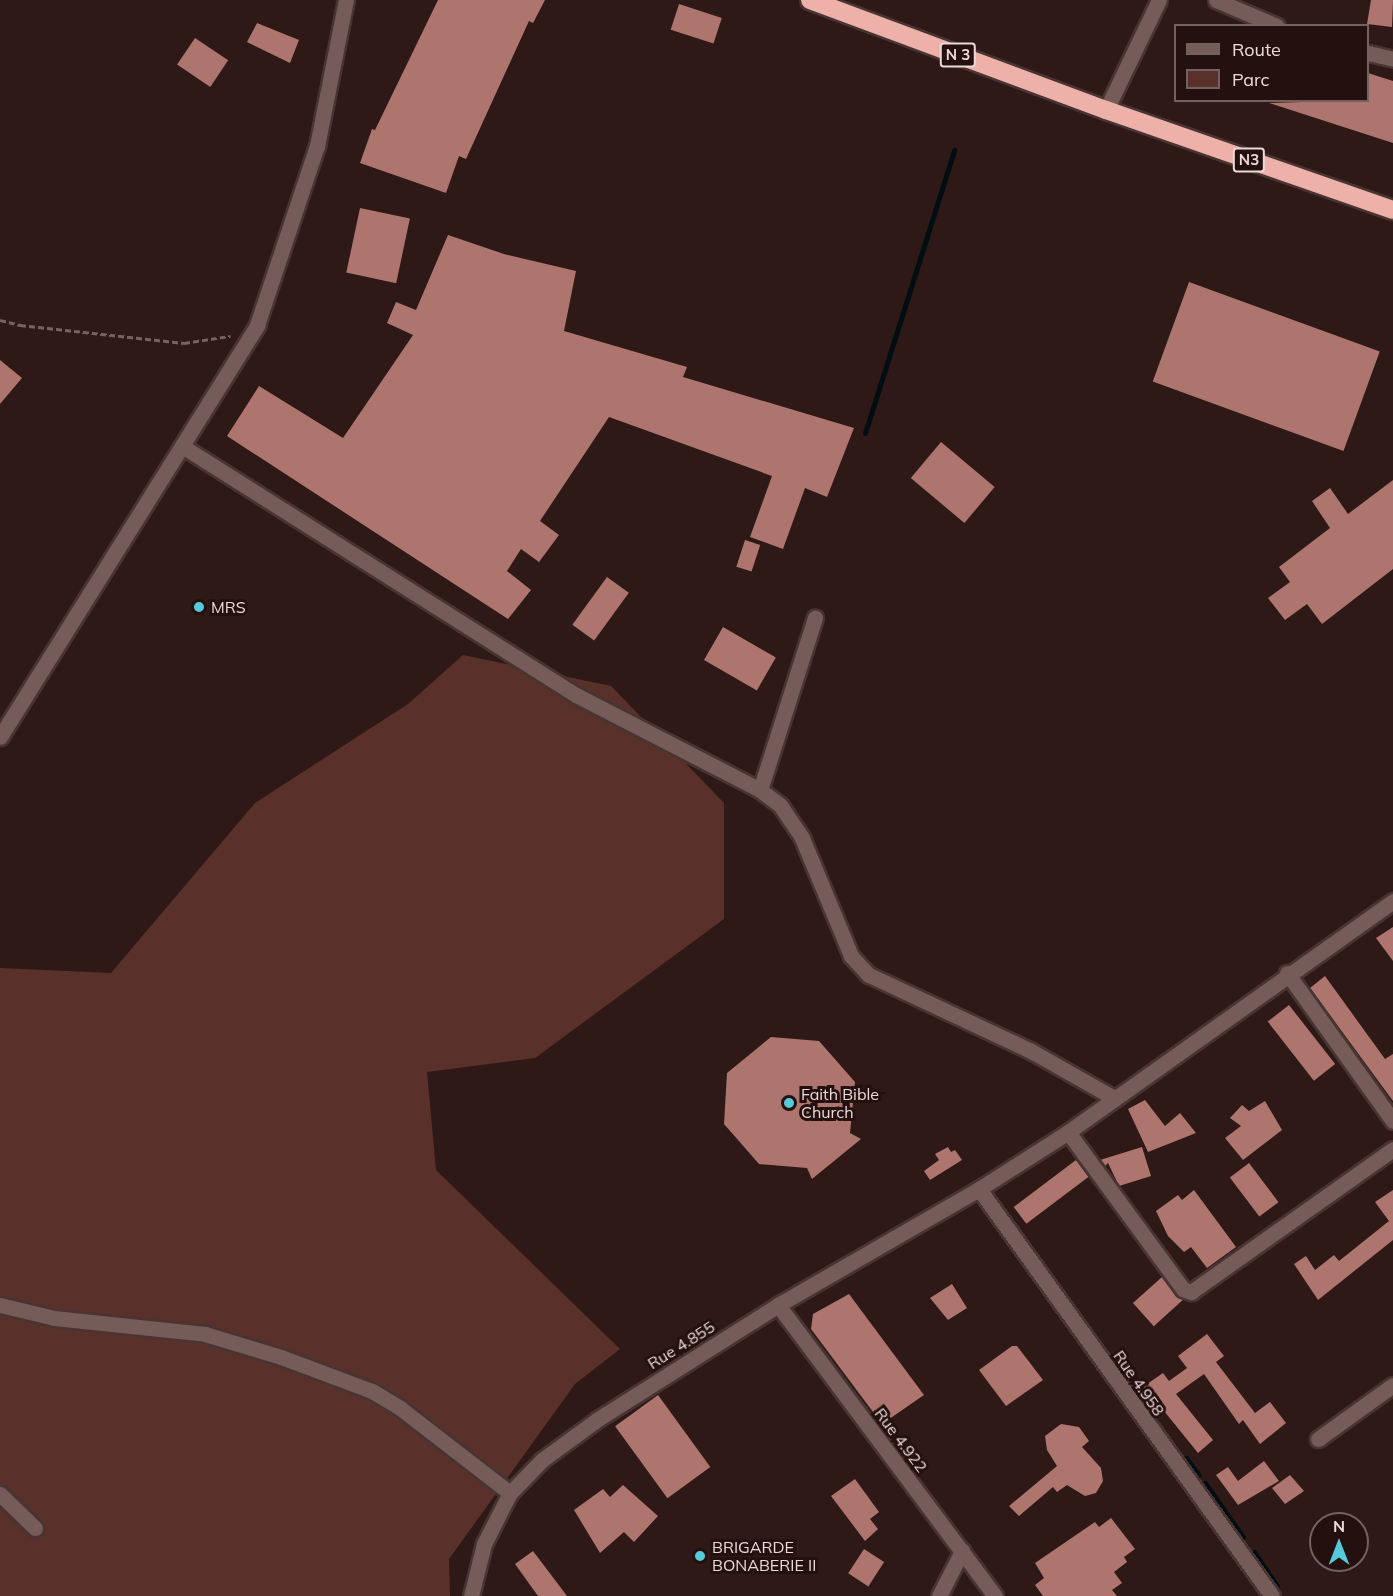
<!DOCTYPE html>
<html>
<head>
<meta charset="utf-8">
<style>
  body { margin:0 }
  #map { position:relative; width:1393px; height:1596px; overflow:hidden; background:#2e1917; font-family:Mulish,sans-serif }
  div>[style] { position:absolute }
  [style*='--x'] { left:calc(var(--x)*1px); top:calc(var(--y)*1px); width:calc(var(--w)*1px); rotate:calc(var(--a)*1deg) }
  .green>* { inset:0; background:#5a302b }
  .stream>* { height:5px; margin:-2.5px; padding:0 2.5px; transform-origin:2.5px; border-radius:2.5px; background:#000e11 }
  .building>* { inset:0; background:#ad756e; transform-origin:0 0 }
  .path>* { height:3px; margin-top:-1.5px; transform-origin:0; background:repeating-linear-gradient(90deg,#766361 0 6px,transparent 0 9px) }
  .roads { filter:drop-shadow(2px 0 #483432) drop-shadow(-2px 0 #483432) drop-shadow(0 2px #483432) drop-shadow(0 -2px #483432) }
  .minor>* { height:15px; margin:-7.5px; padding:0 7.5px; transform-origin:7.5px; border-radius:7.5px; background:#755c59 }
  .highway>* { height:18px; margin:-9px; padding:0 9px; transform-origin:9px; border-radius:9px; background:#edb1a9 }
  .dots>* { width:16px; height:16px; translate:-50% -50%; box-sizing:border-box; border:3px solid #24100e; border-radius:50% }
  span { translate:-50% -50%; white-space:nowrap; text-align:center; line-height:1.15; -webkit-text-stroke:6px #24100e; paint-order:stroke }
  .shield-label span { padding:2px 4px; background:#24100e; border:2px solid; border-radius:4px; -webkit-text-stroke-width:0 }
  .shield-label { font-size:15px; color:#eadbd8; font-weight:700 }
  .poi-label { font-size:16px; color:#eadbd8 }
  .left { translate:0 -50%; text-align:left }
  .street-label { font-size:16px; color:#eadbd8 }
  .legend { position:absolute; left:1174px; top:24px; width:195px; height:78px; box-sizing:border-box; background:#24100e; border:2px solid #73615f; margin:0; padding:8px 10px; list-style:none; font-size:18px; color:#eadbd8 }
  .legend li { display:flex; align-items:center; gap:12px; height:30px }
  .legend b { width:30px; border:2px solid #73615f }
  .north { position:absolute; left:1309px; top:1512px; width:60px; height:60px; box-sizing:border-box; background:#24100e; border:2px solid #73615f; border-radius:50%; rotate:0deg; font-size:16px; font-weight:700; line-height:24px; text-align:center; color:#eadbd8 }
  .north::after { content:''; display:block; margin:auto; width:21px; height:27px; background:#53cbda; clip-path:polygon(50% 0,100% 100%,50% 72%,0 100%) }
</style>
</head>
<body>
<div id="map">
  <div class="green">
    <div style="clip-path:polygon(463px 655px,611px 686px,724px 803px,724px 919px,535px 1058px,427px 1072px,436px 1170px,620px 1349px,575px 1384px,449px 1559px,450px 1596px,0 1596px,0 968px,111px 973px,255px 803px,408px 704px)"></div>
  </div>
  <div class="stream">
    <div style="--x:865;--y:433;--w:297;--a:-72.5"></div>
    <div style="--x:1186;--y:1458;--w:21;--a:53"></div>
    <div style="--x:1205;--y:1483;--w:66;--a:54.9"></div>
    <div style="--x:1254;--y:1552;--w:41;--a:55.9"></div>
  </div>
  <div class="building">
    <div style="clip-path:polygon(438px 0,545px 0,533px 23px,529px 21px,466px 159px,459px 156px,446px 193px,360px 163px,372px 129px,375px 130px)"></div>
    <div style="clip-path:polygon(1371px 0,1393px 0,1392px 27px,1367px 24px)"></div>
    <div style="left:679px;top:4px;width:45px;height:27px;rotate:18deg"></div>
    <div style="clip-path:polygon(257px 23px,299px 40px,290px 63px,247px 42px)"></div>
    <div style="left:195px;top:38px;width:40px;height:32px;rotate:34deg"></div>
    <div style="clip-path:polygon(1368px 73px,1393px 81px,1393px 143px,1269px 103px,1368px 100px)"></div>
    <div style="left:360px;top:208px;width:51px;height:66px;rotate:12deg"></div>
    <div style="clip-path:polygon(448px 235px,504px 254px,576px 271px,564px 331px,687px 367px,683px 377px,854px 428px,827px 497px,805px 488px,783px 549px,750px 537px,772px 476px,609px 417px,540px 521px,559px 535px,539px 562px,521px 549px,507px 571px,531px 590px,508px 619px,227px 436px,259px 386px,343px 438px,413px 335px,387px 323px,396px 302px,416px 310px)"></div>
    <div style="left:1189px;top:282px;width:203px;height:106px;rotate:20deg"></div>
    <div style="clip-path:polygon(0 360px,22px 378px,0 404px)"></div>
    <div style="left:941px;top:442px;width:70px;height:47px;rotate:40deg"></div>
    <div style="clip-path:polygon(1393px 480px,1393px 569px,1322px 624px,1307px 604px,1285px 620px,1268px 598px,1290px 582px,1279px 567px,1330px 528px,1312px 501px,1330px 488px,1348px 514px)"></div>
    <div style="left:745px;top:540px;width:16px;height:28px;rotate:18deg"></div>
    <div style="left:607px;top:577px;width:27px;height:59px;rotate:36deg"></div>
    <div style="left:723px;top:627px;width:61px;height:38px;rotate:30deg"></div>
    <div style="clip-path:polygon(1393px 927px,1393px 961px,1376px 938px)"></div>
    <div style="clip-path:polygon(1325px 976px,1385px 1059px,1393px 1054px,1393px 1101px,1310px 988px)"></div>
    <div style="left:1289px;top:1005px;width:75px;height:27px;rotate:52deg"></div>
    <div style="clip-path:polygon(771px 1037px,819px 1041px,855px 1082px,850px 1133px,861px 1139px,812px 1179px,807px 1168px,759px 1164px,724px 1124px,727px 1073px)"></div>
    <div style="clip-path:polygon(1145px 1100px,1165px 1126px,1180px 1113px,1196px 1133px,1148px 1152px,1128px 1109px)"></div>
    <div style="clip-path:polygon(1265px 1101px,1282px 1130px,1243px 1160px,1225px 1138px,1241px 1126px,1230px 1118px,1242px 1105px,1249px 1111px)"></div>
    <div style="clip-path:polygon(948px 1147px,951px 1152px,955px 1150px,962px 1160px,930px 1180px,924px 1171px,939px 1160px,935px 1154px)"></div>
    <div style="clip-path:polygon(1142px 1147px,1151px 1176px,1119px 1186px,1108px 1163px,1105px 1166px,1100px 1160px)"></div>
    <div style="left:1076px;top:1160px;width:21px;height:78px;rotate:53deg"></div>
    <div style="left:1249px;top:1163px;width:49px;height:24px;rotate:53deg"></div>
    <div style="clip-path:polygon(1194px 1190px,1236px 1247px,1207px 1268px,1191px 1247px,1184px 1252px,1168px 1236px,1156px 1211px,1178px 1195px,1182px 1200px)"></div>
    <div style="clip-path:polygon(1393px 1190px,1393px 1240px,1318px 1300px,1294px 1264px,1306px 1256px,1315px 1270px,1334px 1255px,1339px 1261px,1389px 1221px,1375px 1202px)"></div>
    <div style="left:1162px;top:1277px;width:31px;height:39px;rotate:48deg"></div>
    <div style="clip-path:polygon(952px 1284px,967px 1308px,948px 1320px,930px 1298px)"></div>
    <div style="clip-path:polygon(849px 1294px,924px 1395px,882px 1424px,811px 1329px,813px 1314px)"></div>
    <div style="clip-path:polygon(1207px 1334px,1224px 1356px,1216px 1362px,1255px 1413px,1270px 1402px,1286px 1423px,1260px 1444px,1243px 1420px,1239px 1424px,1204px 1374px,1176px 1394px,1213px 1440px,1198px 1453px,1160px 1406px,1153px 1411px,1137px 1391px,1163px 1373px,1169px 1381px,1187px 1368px,1178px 1356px)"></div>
    <div style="clip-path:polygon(1012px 1346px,1017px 1346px,1043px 1380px,1006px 1406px,979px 1370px)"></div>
    <div style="left:658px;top:1395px;width:89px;height:53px;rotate:54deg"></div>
    <div style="clip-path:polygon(1061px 1424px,1079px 1427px,1089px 1441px,1082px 1447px,1101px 1468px,1103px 1481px,1096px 1493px,1085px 1496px,1067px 1485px,1057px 1492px,1053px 1487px,1019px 1516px,1009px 1506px,1057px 1466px,1047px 1450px,1045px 1436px)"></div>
    <div style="clip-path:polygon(1264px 1461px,1279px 1481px,1238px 1505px,1216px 1475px,1228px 1467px,1238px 1481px)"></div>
    <div style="clip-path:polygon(1290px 1475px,1304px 1491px,1285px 1504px,1272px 1488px)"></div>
    <div style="clip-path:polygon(855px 1479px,879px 1512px,870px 1519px,878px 1529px,865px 1541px,831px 1496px)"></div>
    <div style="clip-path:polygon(623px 1485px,658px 1516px,634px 1542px,624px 1532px,600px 1553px,574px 1510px,603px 1489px,610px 1497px)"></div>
    <div style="clip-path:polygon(1111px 1518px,1135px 1549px,1124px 1557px,1127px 1562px,1114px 1572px,1122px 1583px,1112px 1590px,1117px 1596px,1043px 1596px,1035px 1585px,1044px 1578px,1035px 1563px,1095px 1522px,1099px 1527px)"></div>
    <div style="left:864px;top:1549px;width:24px;height:29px;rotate:33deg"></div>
    <div style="clip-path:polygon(533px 1551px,558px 1584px,567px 1596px,538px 1596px,515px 1564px)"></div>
  </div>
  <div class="path">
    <div style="--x:0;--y:320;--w:21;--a:14"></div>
    <div style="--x:20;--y:325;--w:165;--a:6.3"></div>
    <div style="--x:184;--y:343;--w:47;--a:-8.7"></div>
  </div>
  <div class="roads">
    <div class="minor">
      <div style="--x:1216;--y:0;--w:66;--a:23.1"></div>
      <div style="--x:1368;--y:53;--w:26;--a:13"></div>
      <div style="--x:1106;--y:110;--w:122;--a:-64.3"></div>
      <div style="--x:182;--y:446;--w:466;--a:32.3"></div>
      <div style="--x:576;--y:695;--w:207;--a:27.3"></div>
      <div style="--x:760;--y:790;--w:25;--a:37"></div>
      <div style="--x:780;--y:805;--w:40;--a:56"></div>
      <div style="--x:802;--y:838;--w:128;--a:67.4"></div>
      <div style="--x:851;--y:956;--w:26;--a:47"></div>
      <div style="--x:869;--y:975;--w:179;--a:25.1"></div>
      <div style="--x:1031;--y:1051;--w:95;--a:29.5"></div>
      <div style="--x:0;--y:737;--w:486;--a:-58"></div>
      <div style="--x:257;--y:325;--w:189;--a:-71.5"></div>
      <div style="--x:317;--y:146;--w:149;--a:-78.8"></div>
      <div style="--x:760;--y:790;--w:181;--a:-72.3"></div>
      <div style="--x:1287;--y:973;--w:182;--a:54.4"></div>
      <div style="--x:1068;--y:1132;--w:195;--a:53.8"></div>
      <div style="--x:1183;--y:1289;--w:9;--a:21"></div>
      <div style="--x:1191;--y:1292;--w:247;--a:-35.3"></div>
      <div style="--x:979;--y:1189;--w:501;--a:54.25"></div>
      <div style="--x:0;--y:1305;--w:56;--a:13.5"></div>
      <div style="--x:54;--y:1318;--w:152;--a:6"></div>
      <div style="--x:205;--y:1334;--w:79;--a:16.8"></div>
      <div style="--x:281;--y:1357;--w:97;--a:20.5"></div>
      <div style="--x:372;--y:1391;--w:33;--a:31"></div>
      <div style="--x:400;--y:1408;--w:139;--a:37.7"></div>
      <div style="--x:778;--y:1305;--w:363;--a:53.3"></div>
      <div style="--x:1318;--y:1439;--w:92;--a:-35.8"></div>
      <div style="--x:0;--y:1494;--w:49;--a:44.2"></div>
      <div style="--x:471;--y:1596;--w:54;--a:-76"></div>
      <div style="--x:484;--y:1544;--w:57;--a:-63"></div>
      <div style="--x:510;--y:1493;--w:46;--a:-45.9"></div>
      <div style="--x:542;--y:1460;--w:69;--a:-36.2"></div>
      <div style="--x:598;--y:1419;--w:213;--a:-32.3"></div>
      <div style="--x:778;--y:1305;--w:232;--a:-30"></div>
      <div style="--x:979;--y:1189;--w:106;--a:-32.6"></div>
      <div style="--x:1068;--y:1132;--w:399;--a:-35.4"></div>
      <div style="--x:939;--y:1596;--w:51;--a:-62.9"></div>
    </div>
    <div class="highway">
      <div style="--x:810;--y:0;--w:316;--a:20.4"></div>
      <div style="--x:1106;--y:110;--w:304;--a:19.2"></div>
    </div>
  </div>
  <div class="dots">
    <div style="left:199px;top:607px;background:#53cbda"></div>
    <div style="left:789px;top:1103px;background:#53cbda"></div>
    <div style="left:700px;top:1556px;background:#53cbda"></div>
  </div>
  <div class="shield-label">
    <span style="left:958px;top:55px">N 3</span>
    <span style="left:1249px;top:160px">N3</span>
  </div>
  <div class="poi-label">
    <span class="left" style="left:211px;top:607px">MRS</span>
    <span class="left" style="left:801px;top:1103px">Faith Bible<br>Church</span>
    <span class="left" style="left:712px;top:1556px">BRIGARDE<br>BONABERIE II</span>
  </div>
  <div class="street-label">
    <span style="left:681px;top:1345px;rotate:-32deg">Rue 4.855</span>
    <span style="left:1139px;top:1383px;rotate:55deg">Rue 4.958</span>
    <span style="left:901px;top:1440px;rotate:53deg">Rue 4.922</span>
  </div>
  <ul class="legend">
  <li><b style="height:8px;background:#755c59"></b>Route</li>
  <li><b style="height:16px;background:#5a302b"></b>Parc</li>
  </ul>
  <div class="north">N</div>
</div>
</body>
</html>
